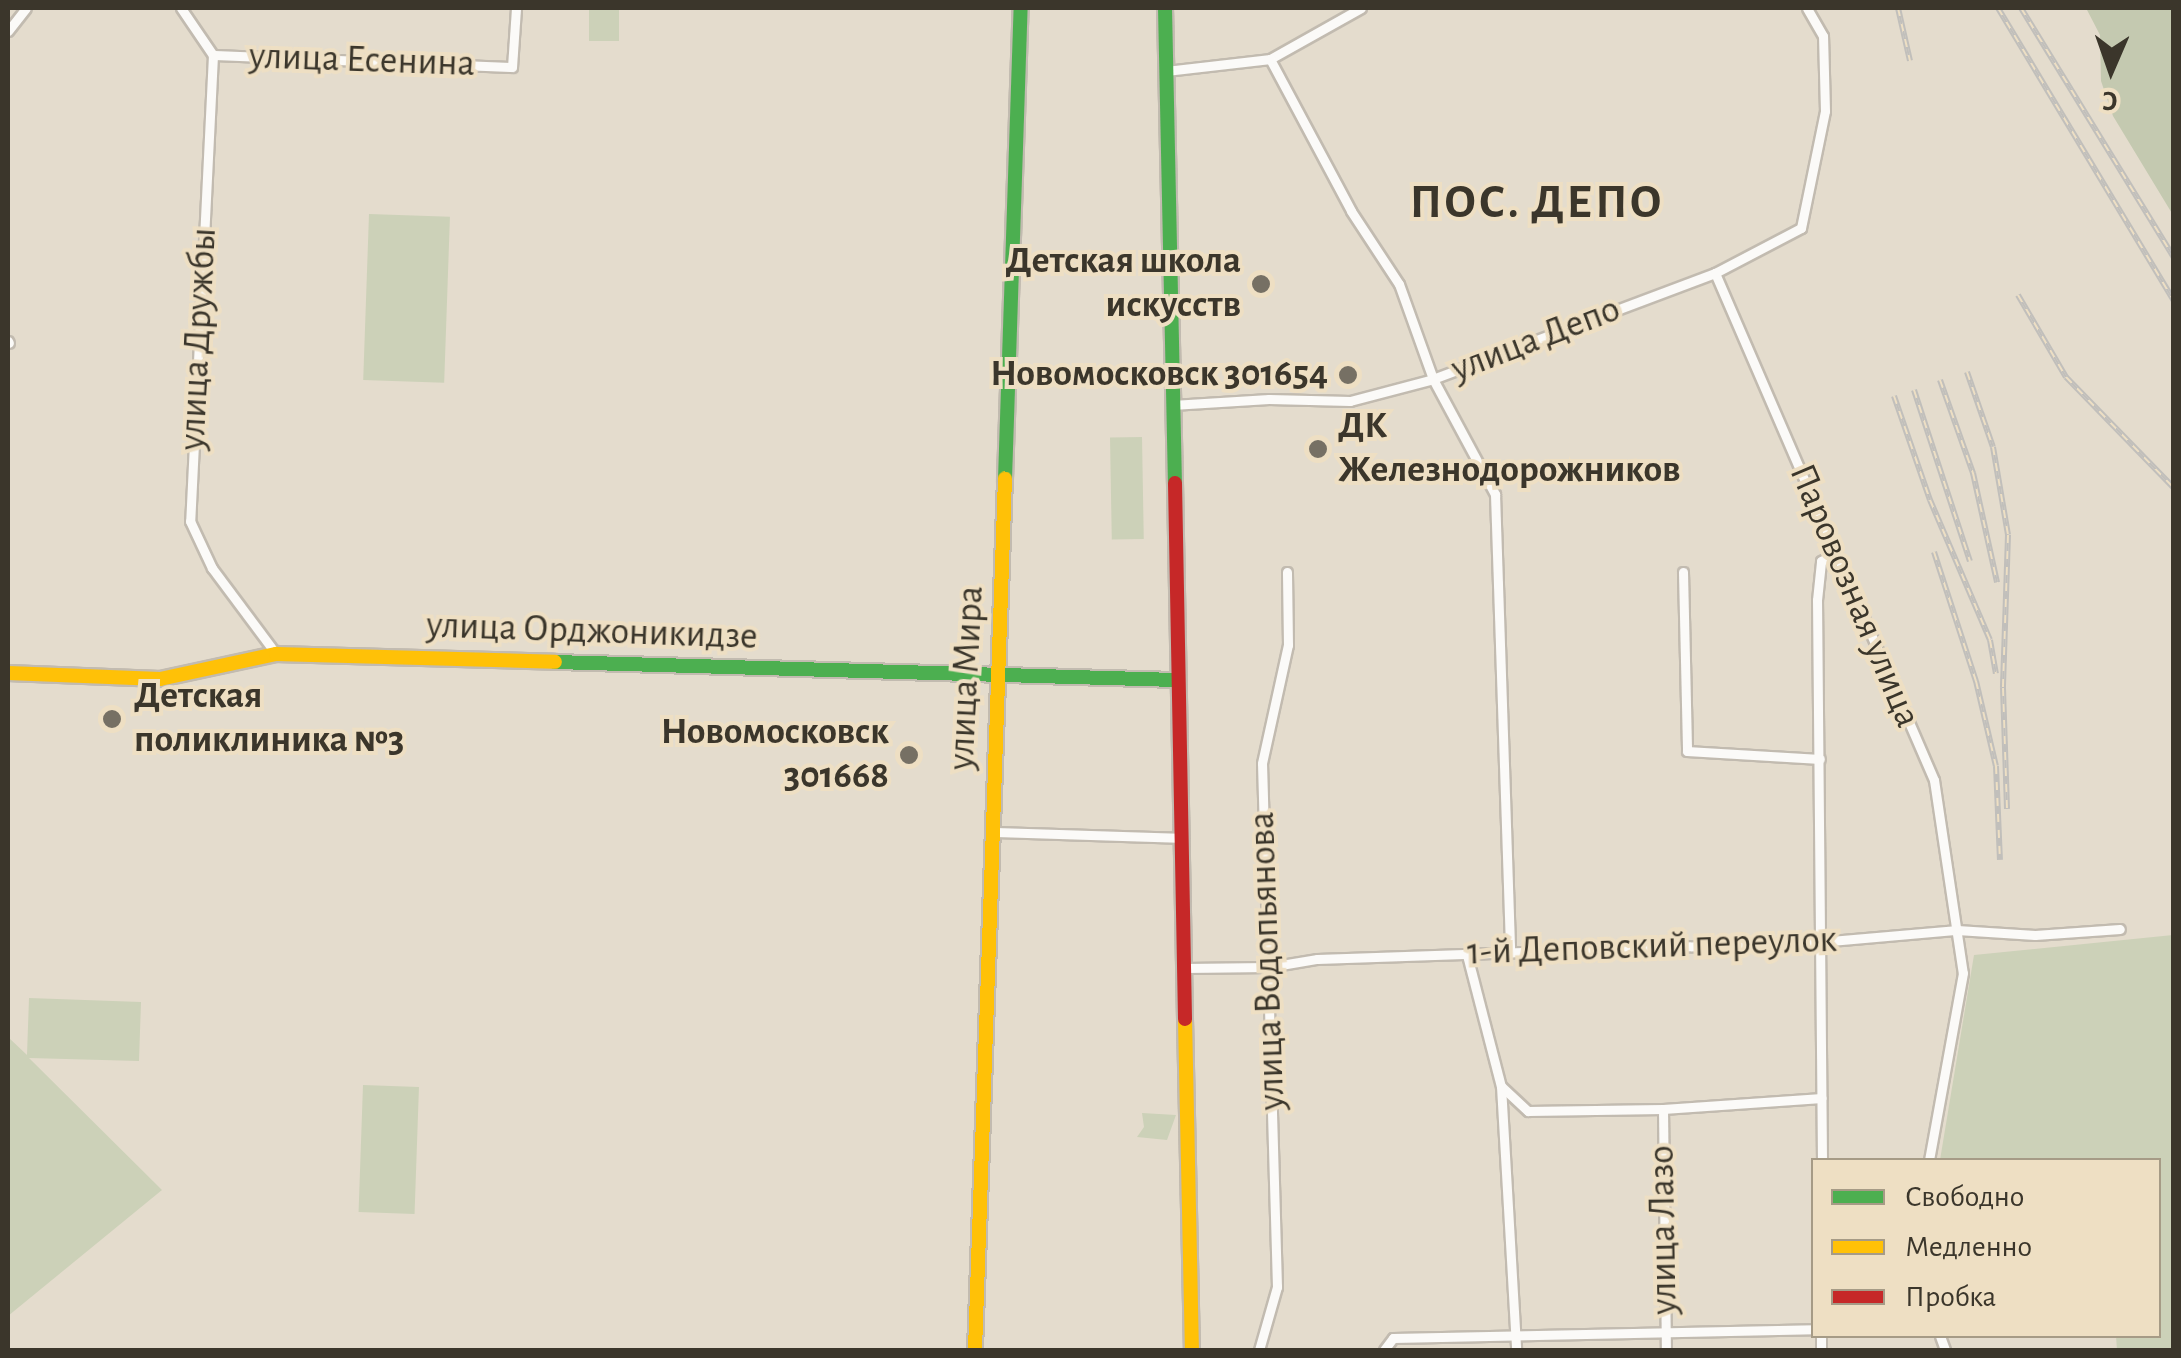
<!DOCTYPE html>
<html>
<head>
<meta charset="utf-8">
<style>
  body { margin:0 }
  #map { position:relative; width:2181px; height:1358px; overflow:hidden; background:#e4dccd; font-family:"Alegreya Sans",sans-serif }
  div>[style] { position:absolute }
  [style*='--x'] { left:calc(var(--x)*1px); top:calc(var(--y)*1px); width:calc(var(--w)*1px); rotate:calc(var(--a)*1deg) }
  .green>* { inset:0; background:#ccd1b8; transform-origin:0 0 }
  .forest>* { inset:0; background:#c4c9b0 }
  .roads { filter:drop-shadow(2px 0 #c2bbb0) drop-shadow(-2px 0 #c2bbb0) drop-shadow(0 2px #c2bbb0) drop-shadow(0 -2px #c2bbb0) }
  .street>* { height:9px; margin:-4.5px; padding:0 4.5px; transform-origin:4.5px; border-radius:4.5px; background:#fbfaf8 }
  .fast>* { height:14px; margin:-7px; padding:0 7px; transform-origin:7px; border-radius:7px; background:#4caf50 }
  .slow>* { height:14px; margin:-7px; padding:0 7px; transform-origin:7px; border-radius:7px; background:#ffc107 }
  .jam>* { height:14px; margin:-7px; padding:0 7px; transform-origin:7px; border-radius:7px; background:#c62828 }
  .rail>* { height:6px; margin-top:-3px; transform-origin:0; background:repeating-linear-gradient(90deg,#eedfc3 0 8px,#c1bfbb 0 16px); box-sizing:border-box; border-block:2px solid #c1bfbb }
  .dots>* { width:28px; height:28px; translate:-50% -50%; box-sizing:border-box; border:5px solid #eedfc3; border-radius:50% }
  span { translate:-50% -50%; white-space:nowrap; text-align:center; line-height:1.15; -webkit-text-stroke:8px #eedfc3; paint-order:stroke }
  .street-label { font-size:38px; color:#3b362b }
  .poi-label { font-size:38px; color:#3b362b; font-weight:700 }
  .right { translate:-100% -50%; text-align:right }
  .left { translate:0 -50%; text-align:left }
  .district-label { font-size:48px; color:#3b362b; font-weight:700; letter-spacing:2.5px }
  .frame { position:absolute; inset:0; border:10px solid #3b362b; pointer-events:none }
  .legend { position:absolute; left:1811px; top:1158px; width:350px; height:180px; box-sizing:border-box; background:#eedfc3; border:2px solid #a69b86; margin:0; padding:12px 18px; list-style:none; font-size:30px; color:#3b362b }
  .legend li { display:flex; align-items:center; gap:20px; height:50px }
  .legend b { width:50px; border:2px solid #a69b86 }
  .north { position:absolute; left:2061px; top:20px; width:100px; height:100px; -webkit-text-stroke:8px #eedfc3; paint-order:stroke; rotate:182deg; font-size:28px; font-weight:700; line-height:40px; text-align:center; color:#3b362b }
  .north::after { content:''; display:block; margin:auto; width:35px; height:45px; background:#3b362b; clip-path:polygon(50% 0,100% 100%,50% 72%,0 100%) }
</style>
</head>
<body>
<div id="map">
  <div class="green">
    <div style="left:589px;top:8px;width:30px;height:33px"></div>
    <div style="left:369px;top:214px;width:81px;height:166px;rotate:2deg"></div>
    <div style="left:1142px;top:437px;width:102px;height:32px;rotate:89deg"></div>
    <div style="clip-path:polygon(2173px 935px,2173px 1350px,2117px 1350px,2116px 1336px,2158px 1336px,2158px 1160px,1940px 1160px,1974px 955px)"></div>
    <div style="clip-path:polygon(29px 998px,141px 1002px,139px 1061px,29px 1058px,162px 1190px,8px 1316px,8px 1037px,27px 1055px)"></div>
    <div style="left:363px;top:1085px;width:56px;height:127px;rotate:2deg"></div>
    <div style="clip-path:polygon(1142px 1113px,1176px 1115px,1167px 1140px,1137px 1137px,1144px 1127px)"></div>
  </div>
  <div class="forest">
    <div style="clip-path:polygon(2086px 8px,2173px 8px,2173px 215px,2113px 116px,2101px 81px,2100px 35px)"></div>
  </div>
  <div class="roads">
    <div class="street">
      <div style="--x:181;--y:8;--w:57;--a:55.8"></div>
      <div style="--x:213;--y:55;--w:467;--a:92.8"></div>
      <div style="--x:190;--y:521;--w:52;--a:64.9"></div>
      <div style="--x:212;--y:568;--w:107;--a:53.3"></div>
      <div style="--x:1361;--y:8;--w:104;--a:150.7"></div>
      <div style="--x:1270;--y:59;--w:172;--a:61.9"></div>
      <div style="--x:1351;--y:211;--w:87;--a:56.7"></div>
      <div style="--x:1399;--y:284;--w:101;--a:70.3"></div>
      <div style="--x:1433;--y:379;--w:301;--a:-20.6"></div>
      <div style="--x:1715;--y:273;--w:97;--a:-27.6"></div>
      <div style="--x:1801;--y:228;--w:119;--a:-78.4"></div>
      <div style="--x:1825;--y:111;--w:75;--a:-91.5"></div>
      <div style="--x:1823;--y:36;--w:32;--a:-120"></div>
      <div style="--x:8;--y:31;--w:29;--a:-52"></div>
      <div style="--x:213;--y:55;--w:299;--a:2.3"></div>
      <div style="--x:512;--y:67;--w:59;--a:-86.1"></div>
      <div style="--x:1166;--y:71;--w:105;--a:-6.6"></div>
      <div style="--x:1715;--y:273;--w:552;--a:66.64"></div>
      <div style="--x:1934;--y:780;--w:195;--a:81.5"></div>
      <div style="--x:1963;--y:973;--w:190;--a:100.3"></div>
      <div style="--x:8;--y:341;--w:2;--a:63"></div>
      <div style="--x:1172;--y:405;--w:97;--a:-3.5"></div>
      <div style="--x:1269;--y:399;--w:81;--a:1.4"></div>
      <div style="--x:1350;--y:401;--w:86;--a:-14.8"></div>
      <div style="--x:1433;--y:379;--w:131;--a:61.7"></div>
      <div style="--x:1495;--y:494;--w:459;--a:88.1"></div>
      <div style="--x:1683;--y:572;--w:179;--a:88.7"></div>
      <div style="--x:1687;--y:751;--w:133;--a:3.4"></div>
      <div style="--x:992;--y:832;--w:189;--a:1.8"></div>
      <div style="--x:1467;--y:955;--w:135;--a:75.5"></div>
      <div style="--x:1501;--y:1086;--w:264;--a:86.7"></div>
      <div style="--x:1185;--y:968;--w:84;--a:-0.7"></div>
      <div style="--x:1269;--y:967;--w:49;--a:-9.5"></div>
      <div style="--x:1317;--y:959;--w:502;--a:-1.94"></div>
      <div style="--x:1819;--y:942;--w:139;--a:-5"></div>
      <div style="--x:1957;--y:930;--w:78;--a:3.7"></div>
      <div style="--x:2035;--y:935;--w:85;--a:-4"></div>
      <div style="--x:1501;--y:1086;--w:37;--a:43"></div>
      <div style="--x:1528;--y:1111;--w:135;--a:-0.8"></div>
      <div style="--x:1663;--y:1109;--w:159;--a:-4"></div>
      <div style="--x:1663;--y:1109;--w:241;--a:89.3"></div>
      <div style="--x:1822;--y:1160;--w:560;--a:-90.51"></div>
      <div style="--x:1817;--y:600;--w:39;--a:-84"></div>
      <div style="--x:1821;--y:561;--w:16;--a:-27"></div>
      <div style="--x:1940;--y:1336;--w:15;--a:70"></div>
      <div style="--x:1259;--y:1350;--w:66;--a:-74.1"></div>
      <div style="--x:1277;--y:1287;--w:524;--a:-91.64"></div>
      <div style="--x:1262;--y:763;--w:121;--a:-77.6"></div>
      <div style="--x:1288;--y:645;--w:73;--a:-90.8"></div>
      <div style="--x:1384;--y:1350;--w:15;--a:-53"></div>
      <div style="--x:1393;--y:1338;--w:421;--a:-1.2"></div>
      <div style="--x:1821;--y:1350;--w:14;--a:-90"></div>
    </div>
    <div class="fast">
      <div style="--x:1165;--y:8;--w:475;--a:88.8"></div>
      <div style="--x:1005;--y:479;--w:471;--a:-88.1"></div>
      <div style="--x:555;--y:662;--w:622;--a:1.66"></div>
    </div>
    <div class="slow">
      <div style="--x:8;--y:673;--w:152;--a:2.3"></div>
      <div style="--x:160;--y:679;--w:119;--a:-12.2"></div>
      <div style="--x:276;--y:654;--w:279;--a:1.6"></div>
      <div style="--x:1185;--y:1019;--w:331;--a:88.8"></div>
      <div style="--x:975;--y:1350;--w:872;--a:-88.03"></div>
    </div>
    <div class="jam">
      <div style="--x:1175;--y:483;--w:536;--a:88.93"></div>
    </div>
  </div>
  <div class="rail">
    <div style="--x:1898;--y:8;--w:54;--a:77.2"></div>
    <div style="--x:1998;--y:8;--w:342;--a:59"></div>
    <div style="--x:2021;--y:8;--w:293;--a:58.5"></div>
    <div style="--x:2018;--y:295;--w:95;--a:59.7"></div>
    <div style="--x:2066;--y:377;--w:155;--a:45.8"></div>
    <div style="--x:1967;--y:372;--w:79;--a:70.9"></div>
    <div style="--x:1993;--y:447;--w:89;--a:80.3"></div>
    <div style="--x:2008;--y:535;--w:153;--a:91.9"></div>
    <div style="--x:2003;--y:688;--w:121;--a:88.1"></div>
    <div style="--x:1940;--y:380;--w:99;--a:70.5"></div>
    <div style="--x:1973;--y:473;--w:112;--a:77.6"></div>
    <div style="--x:1914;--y:390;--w:180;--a:71.9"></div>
    <div style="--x:1894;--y:396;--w:110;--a:70.9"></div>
    <div style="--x:1930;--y:500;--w:152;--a:66.8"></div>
    <div style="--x:1990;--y:640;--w:34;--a:80"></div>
    <div style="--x:1934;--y:552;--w:136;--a:72"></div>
    <div style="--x:1976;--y:681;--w:87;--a:76.8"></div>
    <div style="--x:1996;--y:766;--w:94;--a:87.6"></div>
  </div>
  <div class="dots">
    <div style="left:1261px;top:284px;background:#767064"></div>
    <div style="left:1348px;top:375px;background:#767064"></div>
    <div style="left:1318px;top:449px;background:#767064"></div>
    <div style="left:112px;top:719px;background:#767064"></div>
    <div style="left:909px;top:755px;background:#767064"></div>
  </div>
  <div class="street-label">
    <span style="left:362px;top:61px;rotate:2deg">улица Есенина</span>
    <span style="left:199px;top:339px;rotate:-87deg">улица Дружбы</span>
    <span style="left:1536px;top:340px;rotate:-21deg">улица Депо</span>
    <span style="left:1854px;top:596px;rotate:67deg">Паровозная улица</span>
    <span style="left:592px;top:632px;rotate:2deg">улица Орджоникидзе</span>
    <span style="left:967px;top:678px;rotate:-87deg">улица Мира</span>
    <span style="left:1652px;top:947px;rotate:-2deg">1-й Деповский переулок</span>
    <span style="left:1268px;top:961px;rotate:-92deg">улица Водопьянова</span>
    <span style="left:1664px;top:1230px;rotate:-91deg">улица Лазо</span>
  </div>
  <div class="poi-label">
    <span class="right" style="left:1241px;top:284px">Детская школа<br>искусств</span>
    <span class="right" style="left:1328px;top:375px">Новомосковск 301654</span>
    <span class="left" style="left:1338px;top:449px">ДК<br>Железнодорожников</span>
    <span class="left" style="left:134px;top:719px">Детская<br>поликлиника №3</span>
    <span class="right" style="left:889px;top:755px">Новомосковск<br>301668</span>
  </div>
  <div class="district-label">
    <span style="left:1537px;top:204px">ПОС. ДЕПО</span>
  </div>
  <div class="frame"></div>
  <ul class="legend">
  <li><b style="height:12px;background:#4caf50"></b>Свободно</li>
  <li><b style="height:12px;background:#ffc107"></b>Медленно</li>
  <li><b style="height:12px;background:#c62828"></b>Пробка</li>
  </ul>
  <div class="north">С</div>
</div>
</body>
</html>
